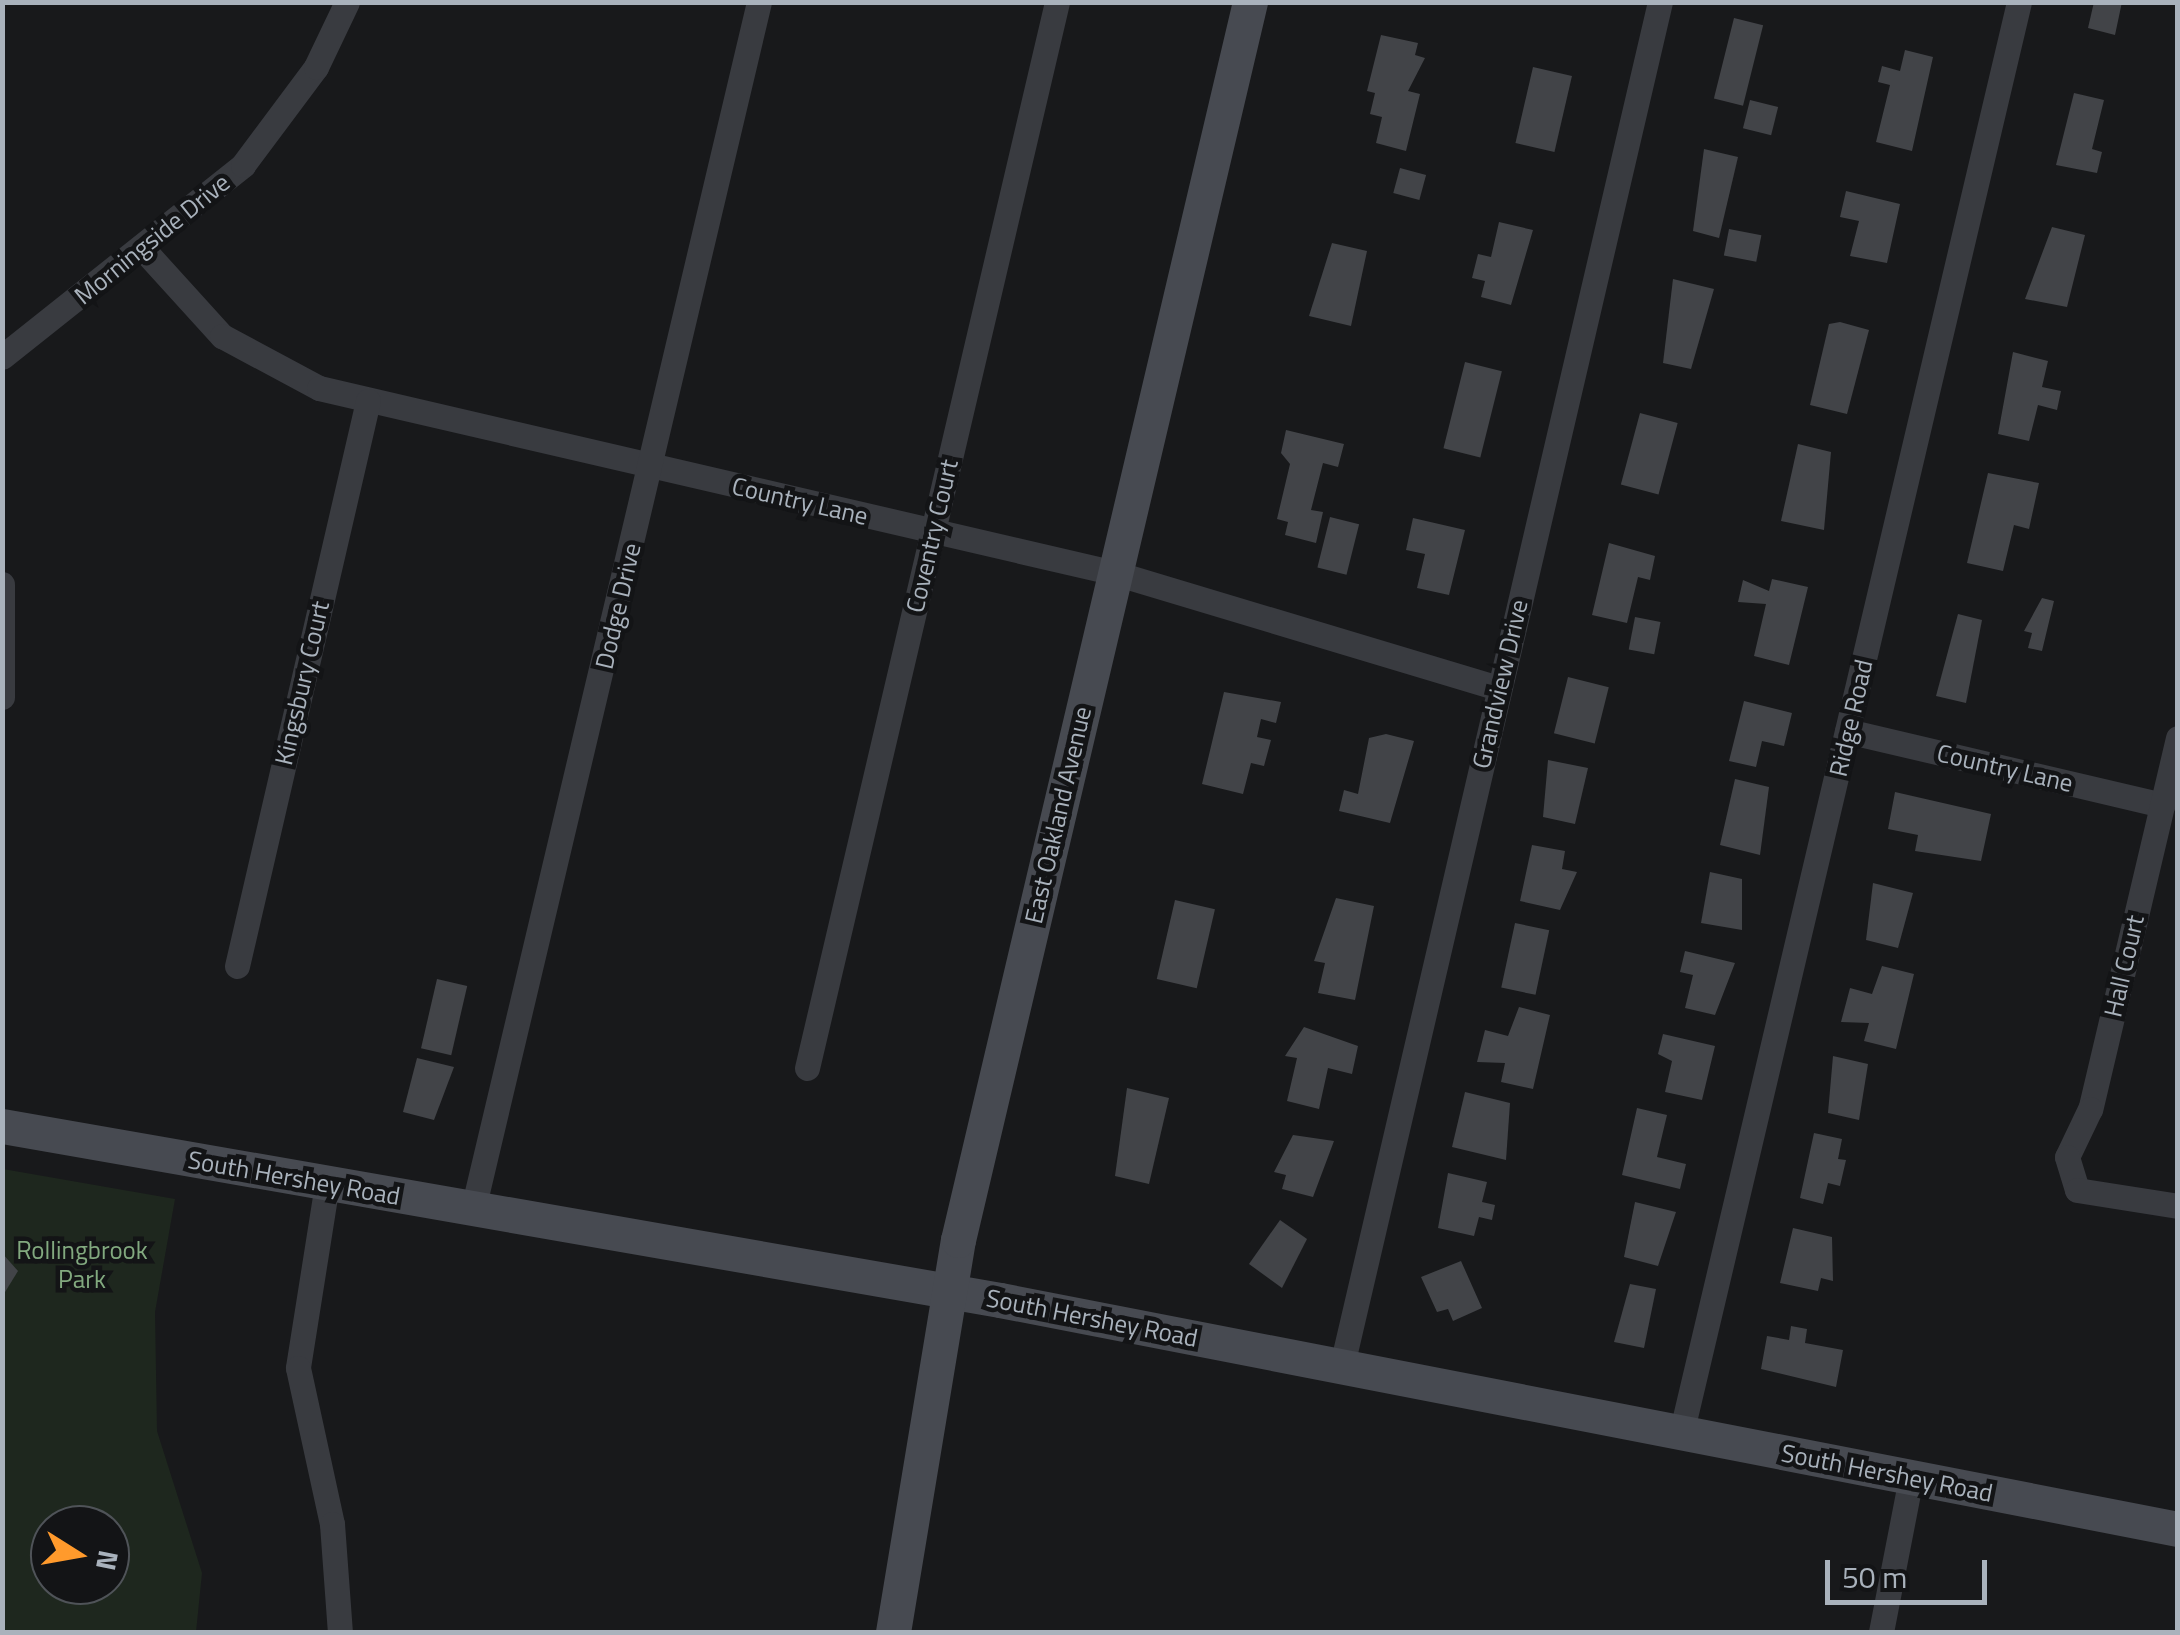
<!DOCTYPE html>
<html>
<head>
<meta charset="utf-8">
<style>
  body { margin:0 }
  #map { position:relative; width:2180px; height:1635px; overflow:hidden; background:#18191b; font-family:"Titillium Web",sans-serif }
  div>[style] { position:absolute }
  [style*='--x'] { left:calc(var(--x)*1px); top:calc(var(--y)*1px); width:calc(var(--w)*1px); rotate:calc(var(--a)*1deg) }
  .green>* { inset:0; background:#1e271e }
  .building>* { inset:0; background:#424448; transform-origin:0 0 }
  .street>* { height:25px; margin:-12.5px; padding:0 12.5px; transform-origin:12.5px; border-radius:12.5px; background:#393b40 }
  .secondary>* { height:35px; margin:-17.5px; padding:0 17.5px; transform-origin:17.5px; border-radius:17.5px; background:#474a51 }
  span { translate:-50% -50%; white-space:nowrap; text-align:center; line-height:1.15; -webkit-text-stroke:9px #131416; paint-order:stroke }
  .street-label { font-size:25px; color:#a9b2bc }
  .park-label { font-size:25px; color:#82a97f }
  .frame { position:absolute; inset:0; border:5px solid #a9b2bc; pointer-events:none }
  .north { position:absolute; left:30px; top:1505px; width:100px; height:100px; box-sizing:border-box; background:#131416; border:2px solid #4f5358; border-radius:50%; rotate:101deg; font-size:28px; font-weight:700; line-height:40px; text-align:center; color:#a9b2bc }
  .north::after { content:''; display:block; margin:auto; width:35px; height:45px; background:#ff9a2c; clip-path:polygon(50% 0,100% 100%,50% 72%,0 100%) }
  .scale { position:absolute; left:1825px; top:1560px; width:162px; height:45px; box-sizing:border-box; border:5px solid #a9b2bc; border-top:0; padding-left:12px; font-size:30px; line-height:35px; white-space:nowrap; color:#a9b2bc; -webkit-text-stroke:8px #131416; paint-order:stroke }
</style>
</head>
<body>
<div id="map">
  <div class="green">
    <div style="clip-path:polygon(evenodd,3px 1169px,175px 1199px,155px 1312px,157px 1431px,202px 1573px,196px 1632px,3px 1632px,3px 1169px,50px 1525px,110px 1525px,110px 1585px,50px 1585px,50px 1525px)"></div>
  </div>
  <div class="building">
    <div style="clip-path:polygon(2094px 2px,2122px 2px,2115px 35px,2088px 28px)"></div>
    <div style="left:1734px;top:18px;width:30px;height:83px;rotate:14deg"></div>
    <div style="clip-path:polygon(1381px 35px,1418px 43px,1415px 55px,1425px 58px,1408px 91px,1420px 94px,1406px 151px,1376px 143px,1382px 117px,1370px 114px,1375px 93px,1367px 91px)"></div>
    <div style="clip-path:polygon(1905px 50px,1933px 57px,1912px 151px,1876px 142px,1890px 85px,1878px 82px,1882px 66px,1900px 71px)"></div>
    <div style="left:1533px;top:67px;width:40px;height:78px;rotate:13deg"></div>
    <div style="clip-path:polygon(2074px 93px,2104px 100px,2092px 149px,2102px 152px,2097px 173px,2056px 165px)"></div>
    <div style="left:1750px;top:100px;width:29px;height:29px;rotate:14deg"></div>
    <div style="clip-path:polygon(1704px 149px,1738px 157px,1719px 238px,1693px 231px)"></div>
    <div style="left:1400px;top:168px;width:27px;height:26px;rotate:15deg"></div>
    <div style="clip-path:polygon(1846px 191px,1900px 204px,1887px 263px,1850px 256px,1859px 221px,1840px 217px)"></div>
    <div style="clip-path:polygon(1499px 222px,1533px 230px,1511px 305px,1481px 297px,1485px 281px,1472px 278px,1478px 254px,1491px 257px)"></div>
    <div style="clip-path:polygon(2052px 227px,2085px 235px,2067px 307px,2025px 299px)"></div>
    <div style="left:1729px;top:229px;width:33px;height:27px;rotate:11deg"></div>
    <div style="clip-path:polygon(1332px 243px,1367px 251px,1351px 326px,1309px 316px)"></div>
    <div style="clip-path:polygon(1673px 279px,1714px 289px,1691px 369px,1663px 363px)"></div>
    <div style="clip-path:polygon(1840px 322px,1869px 330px,1847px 414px,1810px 405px,1829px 324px)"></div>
    <div style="clip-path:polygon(2013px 352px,2048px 361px,2042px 387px,2061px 391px,2057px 410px,2038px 405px,2029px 441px,1998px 434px)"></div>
    <div style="left:1465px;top:362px;width:38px;height:89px;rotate:14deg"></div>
    <div style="left:1640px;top:413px;width:39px;height:74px;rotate:15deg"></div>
    <div style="clip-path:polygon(1286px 430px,1344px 444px,1338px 467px,1323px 463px,1311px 510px,1323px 512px,1316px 543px,1285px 535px,1288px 522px,1277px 519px,1290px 464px,1281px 453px)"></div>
    <div style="clip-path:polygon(1798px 444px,1831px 452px,1824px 530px,1781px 521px)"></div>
    <div style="clip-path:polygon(1988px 473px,2039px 483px,2029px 529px,2014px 525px,2003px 571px,1967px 563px)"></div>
    <div style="left:1330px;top:517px;width:30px;height:52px;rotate:14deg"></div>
    <div style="clip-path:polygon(1413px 518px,1465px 530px,1449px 595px,1417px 588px,1425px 554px,1406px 550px)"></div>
    <div style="clip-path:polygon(1609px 543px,1655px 556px,1650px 580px,1638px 577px,1627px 623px,1592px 615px)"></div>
    <div style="clip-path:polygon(1772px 579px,1808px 587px,1789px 665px,1754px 656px,1766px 604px,1738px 602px,1743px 580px,1769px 591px)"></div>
    <div style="clip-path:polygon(2042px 598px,2054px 601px,2042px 651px,2028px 648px,2032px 633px,2024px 631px)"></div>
    <div style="clip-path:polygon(1958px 614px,1982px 620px,1966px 703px,1936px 696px)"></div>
    <div style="left:1635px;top:617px;width:26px;height:33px;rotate:11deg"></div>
    <div style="left:1568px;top:677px;width:42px;height:58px;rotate:14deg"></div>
    <div style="clip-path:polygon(1224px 692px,1281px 702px,1276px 723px,1261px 719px,1257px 737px,1271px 740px,1264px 766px,1251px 763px,1243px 794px,1202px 784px)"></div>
    <div style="clip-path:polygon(1744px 701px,1792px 713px,1784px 746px,1762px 741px,1756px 767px,1729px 761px)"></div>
    <div style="clip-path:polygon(1386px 734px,1414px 741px,1390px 823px,1339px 811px,1344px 790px,1358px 794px,1369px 738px)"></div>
    <div style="clip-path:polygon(1548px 760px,1588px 768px,1575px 824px,1543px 817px)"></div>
    <div style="clip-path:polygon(1735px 779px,1769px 787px,1760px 855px,1720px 845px)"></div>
    <div style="clip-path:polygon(1895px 792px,1991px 814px,1981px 861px,1915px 851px,1918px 835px,1888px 829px)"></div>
    <div style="clip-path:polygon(1532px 845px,1565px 851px,1562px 869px,1577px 872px,1560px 910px,1520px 901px)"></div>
    <div style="clip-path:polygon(1710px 872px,1742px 879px,1742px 930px,1701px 923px)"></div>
    <div style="clip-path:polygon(1873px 883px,1913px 893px,1898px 948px,1866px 940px)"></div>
    <div style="clip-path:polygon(1336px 898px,1374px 906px,1355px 1000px,1318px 993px,1325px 963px,1314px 961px)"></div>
    <div style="left:1175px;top:900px;width:41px;height:81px;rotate:13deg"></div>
    <div style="left:1515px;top:923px;width:35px;height:66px;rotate:12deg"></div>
    <div style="clip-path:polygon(1685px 951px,1735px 963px,1715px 1015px,1685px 1008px,1693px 975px,1680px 972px)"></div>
    <div style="clip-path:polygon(1882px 966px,1914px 974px,1896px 1049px,1864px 1041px,1869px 1023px,1841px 1022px,1850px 988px,1872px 994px)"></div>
    <div style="left:437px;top:979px;width:31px;height:71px;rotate:13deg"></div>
    <div style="clip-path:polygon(1519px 1007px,1550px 1015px,1533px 1089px,1501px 1082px,1505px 1063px,1477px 1062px,1485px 1030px,1508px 1036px)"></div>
    <div style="clip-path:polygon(1304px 1027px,1358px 1046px,1352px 1074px,1328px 1068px,1319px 1109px,1287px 1101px,1297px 1058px,1285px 1056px)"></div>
    <div style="clip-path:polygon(1663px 1034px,1715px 1046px,1702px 1100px,1665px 1092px,1672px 1061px,1658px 1054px)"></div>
    <div style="clip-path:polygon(1833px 1056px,1868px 1064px,1859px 1120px,1828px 1113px)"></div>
    <div style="clip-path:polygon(417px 1058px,454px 1067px,434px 1120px,403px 1112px)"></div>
    <div style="clip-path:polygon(1127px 1088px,1169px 1098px,1149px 1184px,1115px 1176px)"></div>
    <div style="clip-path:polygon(1465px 1092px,1510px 1103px,1506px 1160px,1452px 1147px)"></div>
    <div style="clip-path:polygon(1637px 1108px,1667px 1115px,1657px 1157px,1686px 1164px,1680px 1189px,1622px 1175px)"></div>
    <div style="clip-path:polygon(1814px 1133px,1842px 1139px,1838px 1159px,1846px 1160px,1840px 1186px,1828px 1183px,1823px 1204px,1800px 1198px)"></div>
    <div style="clip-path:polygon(1293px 1135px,1334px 1141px,1313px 1197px,1282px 1189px,1286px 1175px,1274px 1172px)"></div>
    <div style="clip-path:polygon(1448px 1173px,1487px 1182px,1482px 1202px,1495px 1205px,1492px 1220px,1479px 1217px,1474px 1236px,1438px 1228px)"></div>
    <div style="clip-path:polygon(1635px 1202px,1676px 1212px,1658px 1266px,1624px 1257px)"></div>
    <div style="clip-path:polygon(1280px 1220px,1307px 1239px,1282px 1288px,1249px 1264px)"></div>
    <div style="clip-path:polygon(1793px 1228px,1832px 1237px,1833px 1281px,1821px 1278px,1818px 1291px,1780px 1283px)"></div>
    <div style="clip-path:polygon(2px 1253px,18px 1271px,2px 1297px)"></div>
    <div style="clip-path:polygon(1461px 1261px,1482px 1308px,1453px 1321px,1448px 1309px,1437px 1312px,1421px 1277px)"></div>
    <div style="clip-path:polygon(1630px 1284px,1656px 1289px,1644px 1348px,1614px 1342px)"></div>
    <div style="clip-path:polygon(1791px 1326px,1807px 1329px,1805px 1343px,1843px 1350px,1836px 1387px,1761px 1369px,1767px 1336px,1789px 1340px)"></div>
  </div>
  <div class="street">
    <div style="--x:143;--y:249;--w:118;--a:47.8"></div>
    <div style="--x:222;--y:336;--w:110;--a:28.2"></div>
    <div style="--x:319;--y:388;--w:817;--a:13.08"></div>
    <div style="--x:1115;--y:573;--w:400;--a:16.7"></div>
    <div style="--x:2;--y:357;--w:308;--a:-38.5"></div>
    <div style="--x:243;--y:165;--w:122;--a:-53.3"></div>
    <div style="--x:316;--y:67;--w:72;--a:-64.5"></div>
    <div style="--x:2;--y:584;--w:113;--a:90"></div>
    <div style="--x:1847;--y:731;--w:324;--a:13.2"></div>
    <div style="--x:2178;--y:738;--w:381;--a:103.3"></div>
    <div style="--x:2090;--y:1109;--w:53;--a:115.6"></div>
    <div style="--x:2067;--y:1157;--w:34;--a:73"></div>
    <div style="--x:2077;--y:1190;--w:102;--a:9"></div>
    <div style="--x:237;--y:966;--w:580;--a:-76.95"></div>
    <div style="--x:807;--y:1068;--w:1095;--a:-76.8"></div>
    <div style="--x:327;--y:1184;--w:186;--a:99"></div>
    <div style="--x:298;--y:1368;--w:160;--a:77.7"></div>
    <div style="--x:332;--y:1524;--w:108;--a:85.8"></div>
    <div style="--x:473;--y:1209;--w:1240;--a:-76.67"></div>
    <div style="--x:1342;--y:1365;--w:1400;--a:-76.87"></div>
    <div style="--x:1681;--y:1434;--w:1471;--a:-76.72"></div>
    <div style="--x:1881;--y:1632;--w:157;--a:-79"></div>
  </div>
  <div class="secondary">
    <div style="--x:2;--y:1126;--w:1013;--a:9.89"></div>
    <div style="--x:1000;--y:1300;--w:1200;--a:11"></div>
    <div style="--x:893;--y:1632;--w:397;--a:-80.6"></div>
    <div style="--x:958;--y:1240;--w:1272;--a:-76.73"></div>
  </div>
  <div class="street-label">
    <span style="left:152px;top:239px;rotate:-39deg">Morningside Drive</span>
    <span style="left:800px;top:501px;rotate:13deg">Country Lane</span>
    <span style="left:932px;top:536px;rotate:-77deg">Coventry Court</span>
    <span style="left:618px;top:606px;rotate:-77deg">Dodge Drive</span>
    <span style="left:302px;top:683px;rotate:-77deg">Kingsbury Court</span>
    <span style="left:1500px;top:684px;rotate:-77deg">Grandview Drive</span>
    <span style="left:1851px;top:718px;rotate:-77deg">Ridge Road</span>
    <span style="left:2005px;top:768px;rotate:13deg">Country Lane</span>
    <span style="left:1058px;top:815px;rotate:-77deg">East Oakland Avenue</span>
    <span style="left:2124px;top:966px;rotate:-77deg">Hall Court</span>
    <span style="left:294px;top:1178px;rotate:10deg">South Hershey Road</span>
    <span style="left:1092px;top:1318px;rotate:11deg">South Hershey Road</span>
    <span style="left:1887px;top:1473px;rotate:11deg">South Hershey Road</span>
  </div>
  <div class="park-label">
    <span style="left:82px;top:1265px">Rollingbrook<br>Park</span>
  </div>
  <div class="frame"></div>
  <div class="north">N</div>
  <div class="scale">50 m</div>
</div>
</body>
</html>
